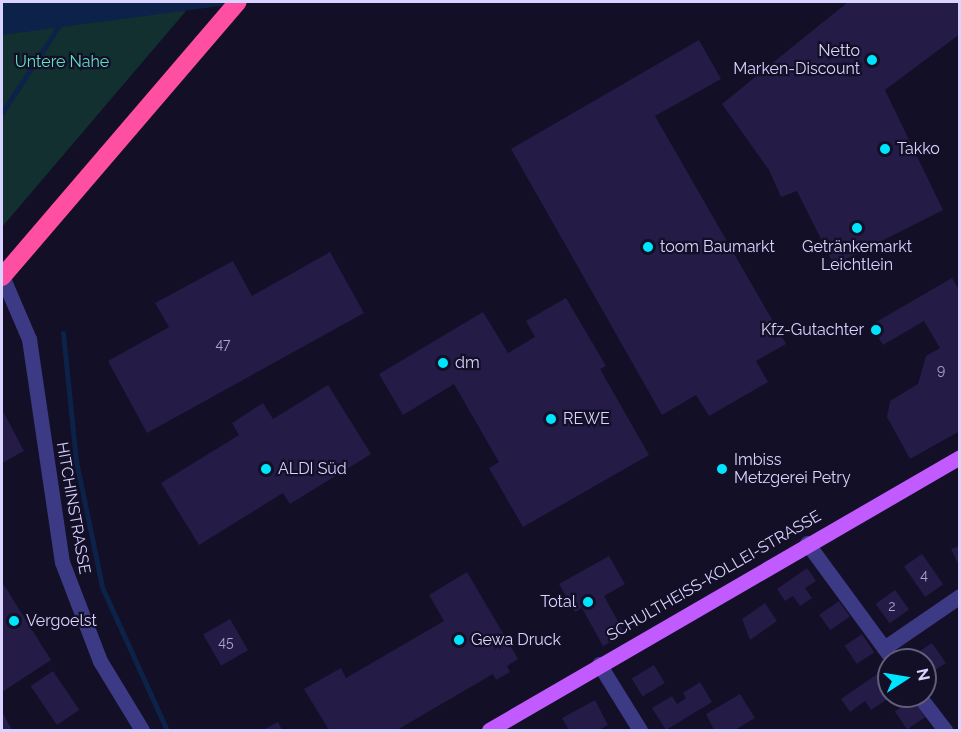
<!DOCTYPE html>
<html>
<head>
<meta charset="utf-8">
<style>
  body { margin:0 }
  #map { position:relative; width:961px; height:732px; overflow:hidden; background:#130f26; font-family:Raleway,sans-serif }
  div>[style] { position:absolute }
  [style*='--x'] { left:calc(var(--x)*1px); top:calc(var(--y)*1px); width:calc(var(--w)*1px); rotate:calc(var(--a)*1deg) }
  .green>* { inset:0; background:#12302f }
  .water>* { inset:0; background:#0c2248 }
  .stream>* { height:5px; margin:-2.5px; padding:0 2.5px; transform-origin:2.5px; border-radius:2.5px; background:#0c2248 }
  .building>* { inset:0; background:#241b47; transform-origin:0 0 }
  .minor>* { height:15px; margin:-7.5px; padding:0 7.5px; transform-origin:7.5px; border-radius:7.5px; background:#3d3a85 }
  .major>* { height:15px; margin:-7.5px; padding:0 7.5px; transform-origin:7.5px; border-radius:7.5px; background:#c25bff }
  .highway-bridge>* { height:18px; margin:-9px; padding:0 9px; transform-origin:9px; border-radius:9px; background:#ff4fa3 }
  .dots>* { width:16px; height:16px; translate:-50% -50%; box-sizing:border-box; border:3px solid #130f26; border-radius:50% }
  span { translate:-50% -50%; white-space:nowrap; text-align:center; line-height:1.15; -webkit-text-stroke:4.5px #130f26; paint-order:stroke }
  .number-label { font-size:14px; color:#aca6d1 }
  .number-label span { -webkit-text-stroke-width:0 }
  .poi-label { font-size:16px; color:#d9d4ff }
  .right { translate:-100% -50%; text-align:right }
  .left { translate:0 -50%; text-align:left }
  .park-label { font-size:16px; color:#5fe0c0 }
  .street-label { font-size:16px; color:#d9d4ff }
  .frame { position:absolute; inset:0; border:3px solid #d9d4ff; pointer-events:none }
  .north { position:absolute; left:877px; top:648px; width:60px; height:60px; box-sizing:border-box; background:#130f26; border:2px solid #625e7d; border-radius:50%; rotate:78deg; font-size:16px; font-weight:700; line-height:24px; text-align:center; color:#d9d4ff }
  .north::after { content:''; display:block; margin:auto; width:21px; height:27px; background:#00e5ff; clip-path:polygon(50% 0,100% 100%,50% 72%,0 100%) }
</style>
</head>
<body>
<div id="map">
  <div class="green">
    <div style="clip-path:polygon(2px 2px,186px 11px,2px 227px)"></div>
  </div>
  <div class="water">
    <div style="clip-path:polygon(2px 2px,250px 2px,2px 35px)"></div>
  </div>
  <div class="stream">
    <div style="--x:2;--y:113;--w:106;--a:-56.9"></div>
    <div style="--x:63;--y:333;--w:129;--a:84.2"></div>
    <div style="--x:76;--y:461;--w:129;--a:78.3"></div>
    <div style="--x:102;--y:587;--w:157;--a:65.6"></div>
  </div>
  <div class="building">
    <div style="clip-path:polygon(848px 2px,960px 2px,960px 34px,885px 90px,943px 210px,834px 265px,797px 191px,781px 197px,769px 170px,722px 104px)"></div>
    <div style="clip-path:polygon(699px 40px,721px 79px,655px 116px,786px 344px,756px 361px,768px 382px,709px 416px,696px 395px,662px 415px,511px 149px)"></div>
    <div style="clip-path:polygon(330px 252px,364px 313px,147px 433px,108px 361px,169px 327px,155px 303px,233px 261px,252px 296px)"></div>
    <div style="clip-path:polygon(952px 278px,960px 291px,960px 431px,910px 459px,887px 417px,890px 401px,918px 384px,926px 356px,940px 348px,924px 321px,883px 345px,871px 325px)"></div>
    <div style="clip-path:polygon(566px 298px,606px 366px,600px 369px,649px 455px,523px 527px,489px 468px,499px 462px,454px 384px,403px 415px,379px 374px,483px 312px,508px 353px,535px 337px,526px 321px)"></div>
    <div style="clip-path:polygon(328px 385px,371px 454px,290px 504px,283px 493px,199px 545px,161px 483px,239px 435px,232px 423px,263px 403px,273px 419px)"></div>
    <div style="clip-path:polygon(4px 413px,24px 451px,2px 463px,2px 414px)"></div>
    <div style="clip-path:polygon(960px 546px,960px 568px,951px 549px)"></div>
    <div style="left:922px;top:554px;width:37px;height:22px;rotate:55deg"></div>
    <div style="clip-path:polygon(609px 556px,625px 584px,604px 596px,625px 634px,603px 646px,582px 608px,575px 612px,559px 584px)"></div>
    <div style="clip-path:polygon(807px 568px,816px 581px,805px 588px,812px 598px,800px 606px,793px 596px,785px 601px,777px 589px)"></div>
    <div style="clip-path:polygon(467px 572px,518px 659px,507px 666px,510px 672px,496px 680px,493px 674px,397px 730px,329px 730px,304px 689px,341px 668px,346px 678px,444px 621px,429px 595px)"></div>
    <div style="clip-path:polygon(2px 582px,51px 660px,2px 692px)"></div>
    <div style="left:895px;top:590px;width:24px;height:24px;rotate:54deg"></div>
    <div style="left:839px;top:601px;width:19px;height:24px;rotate:55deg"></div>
    <div style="clip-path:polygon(765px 603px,777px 621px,750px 640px,742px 619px)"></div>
    <div style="left:230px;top:619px;width:36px;height:31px;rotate:60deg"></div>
    <div style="left:862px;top:634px;width:22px;height:21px;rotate:56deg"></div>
    <div style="clip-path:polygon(932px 643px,946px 663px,929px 674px,925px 660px,915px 654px)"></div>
    <div style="left:654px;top:665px;width:21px;height:26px;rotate:59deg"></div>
    <div style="clip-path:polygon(889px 666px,892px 696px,871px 710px,865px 701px,850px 712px,841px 699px)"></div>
    <div style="left:53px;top:671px;width:47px;height:27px;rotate:56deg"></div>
    <div style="clip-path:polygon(700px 682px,712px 702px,666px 730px,652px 708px,672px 696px,677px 704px,686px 698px,683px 693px)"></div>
    <div style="clip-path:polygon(740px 694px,755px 718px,735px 730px,714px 730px,706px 714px)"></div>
    <div style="left:913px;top:699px;width:22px;height:22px;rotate:56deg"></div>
    <div style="clip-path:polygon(595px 700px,608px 725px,599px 730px,569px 730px,562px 718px)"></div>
    <div style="clip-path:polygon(2px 711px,12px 730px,2px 730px)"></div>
    <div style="clip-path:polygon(278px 722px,282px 730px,263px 730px)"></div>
  </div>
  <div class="minor">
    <div style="--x:2;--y:276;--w:69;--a:66.8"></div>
    <div style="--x:29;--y:339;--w:225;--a:81.6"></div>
    <div style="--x:62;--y:562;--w:106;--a:69"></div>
    <div style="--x:100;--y:661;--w:81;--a:58.7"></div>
    <div style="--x:807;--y:543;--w:145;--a:53.7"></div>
    <div style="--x:884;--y:648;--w:92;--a:-34.4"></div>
    <div style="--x:599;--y:664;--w:78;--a:58.2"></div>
    <div style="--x:919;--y:696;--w:43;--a:52.6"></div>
  </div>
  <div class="major">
    <div style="--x:489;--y:730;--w:544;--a:-30.1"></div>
  </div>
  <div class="highway-bridge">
    <div style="--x:2;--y:277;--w:362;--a:-49.4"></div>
  </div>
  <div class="dots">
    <div style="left:872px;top:60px;background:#00e5ff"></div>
    <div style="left:885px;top:149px;background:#00e5ff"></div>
    <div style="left:857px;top:228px;background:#00e5ff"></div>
    <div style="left:648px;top:247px;background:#00e5ff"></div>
    <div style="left:876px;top:330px;background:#00e5ff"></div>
    <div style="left:443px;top:363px;background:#00e5ff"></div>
    <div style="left:551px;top:419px;background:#00e5ff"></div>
    <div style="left:266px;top:469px;background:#00e5ff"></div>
    <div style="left:722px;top:469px;background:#00e5ff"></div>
    <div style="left:588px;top:602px;background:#00e5ff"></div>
    <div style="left:14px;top:621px;background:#00e5ff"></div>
    <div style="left:459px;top:640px;background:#00e5ff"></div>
  </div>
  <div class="number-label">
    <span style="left:223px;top:344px">47</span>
    <span style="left:941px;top:370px">9</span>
    <span style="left:924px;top:575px">4</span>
    <span style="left:892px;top:606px">2</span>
    <span style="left:226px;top:642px">45</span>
  </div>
  <div class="poi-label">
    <span class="right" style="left:860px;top:60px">Netto<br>Marken-Discount</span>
    <span class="left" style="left:897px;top:149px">Takko</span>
    <span class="left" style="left:660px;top:247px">toom Baumarkt</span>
    <span style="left:857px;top:256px">Getränkemarkt<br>Leichtlein</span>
    <span class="right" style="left:864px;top:330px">Kfz-Gutachter</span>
    <span class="left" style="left:455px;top:363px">dm</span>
    <span class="left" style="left:563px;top:419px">REWE</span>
    <span class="left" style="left:734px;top:469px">Imbiss<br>Metzgerei Petry</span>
    <span class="left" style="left:278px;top:469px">ALDI Süd</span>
    <span class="right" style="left:576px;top:602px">Total</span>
    <span class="left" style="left:26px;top:621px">Vergoelst</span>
    <span class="left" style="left:471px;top:640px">Gewa Druck</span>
  </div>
  <div class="park-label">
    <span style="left:62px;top:62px">Untere Nahe</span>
  </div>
  <div class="street-label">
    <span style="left:73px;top:508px;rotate:80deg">HITCHINSTRASSE</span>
    <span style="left:714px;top:576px;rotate:-30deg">SCHULTHEISS-KOLLEI-STRASSE</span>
  </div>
  <div class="frame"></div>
  <div class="north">N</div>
</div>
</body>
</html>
